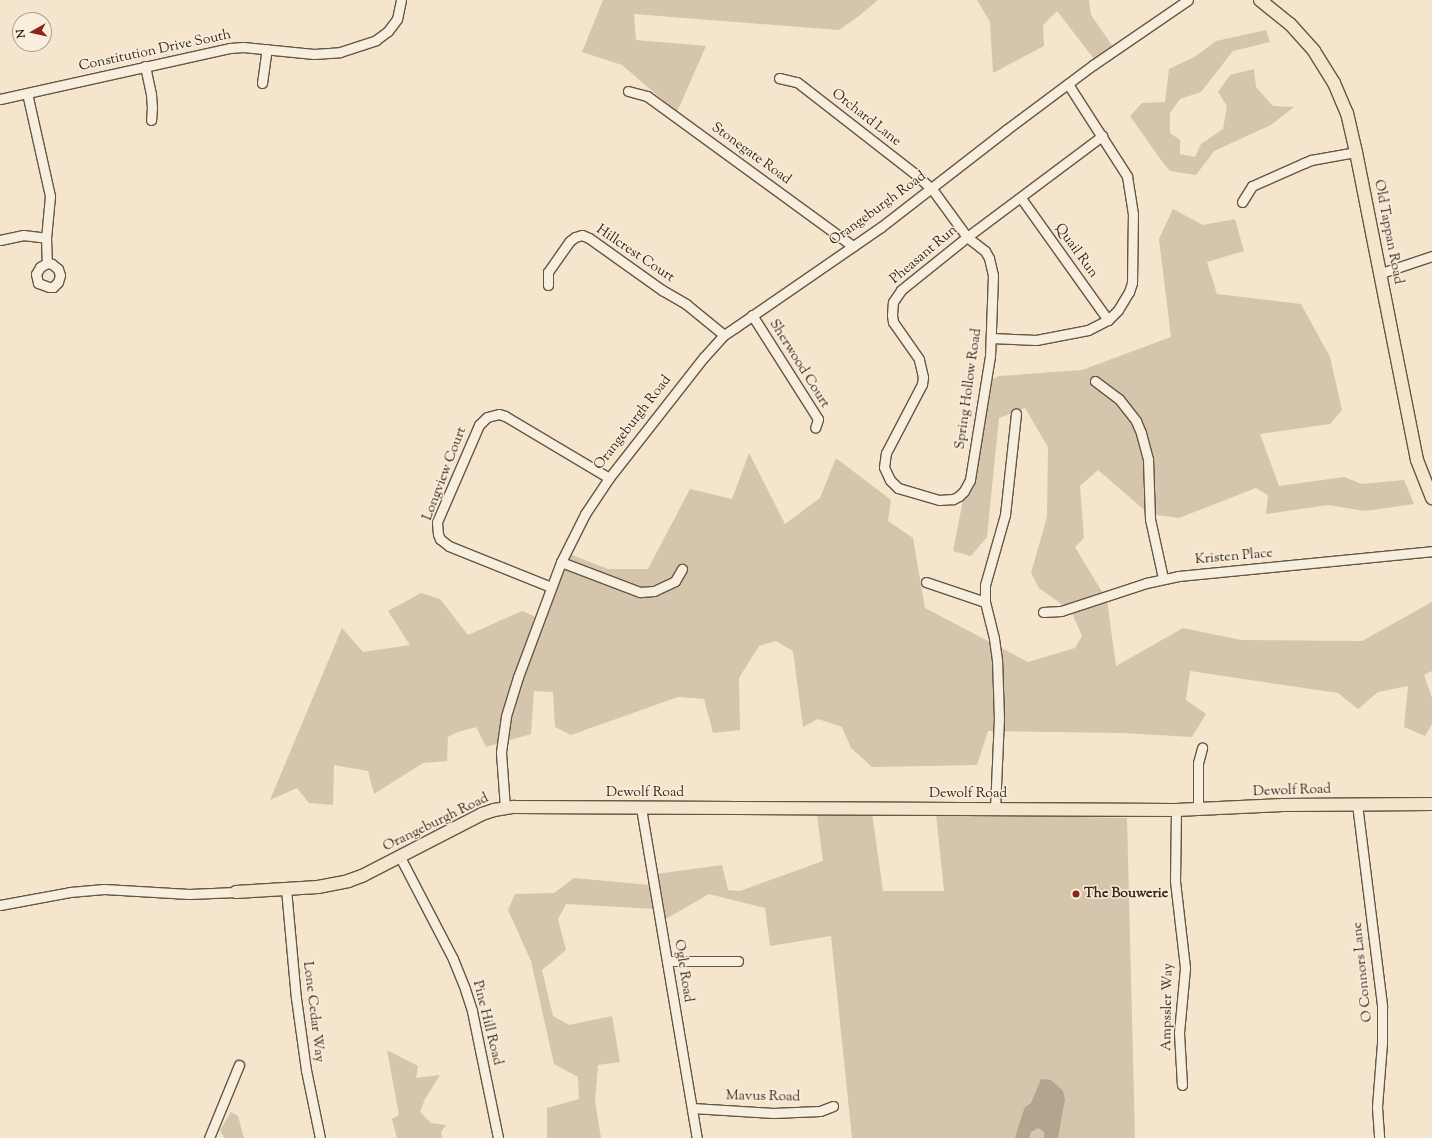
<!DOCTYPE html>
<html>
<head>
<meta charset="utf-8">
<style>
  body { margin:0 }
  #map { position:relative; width:1432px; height:1138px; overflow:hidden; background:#f5e5cd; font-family:"Sorts Mill Goudy",serif }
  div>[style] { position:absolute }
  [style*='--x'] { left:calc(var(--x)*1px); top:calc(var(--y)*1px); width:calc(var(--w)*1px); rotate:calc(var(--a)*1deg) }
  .green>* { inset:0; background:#d5c5ad }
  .water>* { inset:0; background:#b4a48e }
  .roads { filter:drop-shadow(1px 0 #665642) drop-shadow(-1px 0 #665642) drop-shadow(0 1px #665642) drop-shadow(0 -1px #665642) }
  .minor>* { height:9px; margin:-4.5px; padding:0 4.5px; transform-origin:4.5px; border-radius:4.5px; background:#f8eede }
  .major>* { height:12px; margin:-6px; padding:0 6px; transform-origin:6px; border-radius:6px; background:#f5e5cd }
  .dots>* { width:11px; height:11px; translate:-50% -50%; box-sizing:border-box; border:2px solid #f8eede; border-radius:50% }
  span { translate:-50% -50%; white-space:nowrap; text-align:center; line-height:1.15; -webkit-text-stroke:3px #f8eede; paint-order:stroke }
  .street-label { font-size:14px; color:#372713 }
  .poi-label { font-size:14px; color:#372713; font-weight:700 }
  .left { translate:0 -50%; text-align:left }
  .north { position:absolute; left:12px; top:12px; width:40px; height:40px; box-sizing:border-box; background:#f8eede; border:1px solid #ab9e8d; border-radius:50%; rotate:262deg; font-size:11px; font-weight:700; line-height:16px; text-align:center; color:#372713 }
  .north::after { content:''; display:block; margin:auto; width:14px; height:18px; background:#8f2418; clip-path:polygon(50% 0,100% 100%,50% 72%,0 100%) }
</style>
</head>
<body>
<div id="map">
  <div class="green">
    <div style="clip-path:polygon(603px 0,878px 0,859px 16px,839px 30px,634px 14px,636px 40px,706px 46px,677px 112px,622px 65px,582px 52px)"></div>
    <div style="clip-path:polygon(977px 0,1089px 0,1091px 15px,1116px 51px,1098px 64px,1057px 11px,1043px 25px,1044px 46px,993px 73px,990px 22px)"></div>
    <div style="clip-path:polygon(1266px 30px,1270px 42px,1233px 51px,1201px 92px,1180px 99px,1170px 113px,1170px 133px,1180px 140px,1180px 154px,1195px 157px,1201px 144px,1223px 129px,1227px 106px,1218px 92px,1230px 75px,1254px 69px,1256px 87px,1273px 106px,1294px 107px,1271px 125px,1214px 151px,1196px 175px,1170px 171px,1161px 160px,1130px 116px,1142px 103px,1165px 102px,1169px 69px,1196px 56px,1216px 41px)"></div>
    <div style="clip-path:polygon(1173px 209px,1203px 225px,1235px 219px,1244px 251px,1207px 262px,1217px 294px,1301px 304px,1330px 357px,1342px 410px,1330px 424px,1260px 434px,1279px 486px,1344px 477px,1362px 484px,1404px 480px,1414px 504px,1365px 511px,1328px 505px,1266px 514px,1268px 495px,1256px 488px,1179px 518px,1149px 514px,1098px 470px,1080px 486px,1084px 538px,1075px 547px,1107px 600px,1116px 666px,1183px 628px,1241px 640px,1362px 641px,1432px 602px,1432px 671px,1424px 675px,1432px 698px,1432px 724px,1425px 736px,1404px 727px,1408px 686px,1378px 692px,1358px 709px,1338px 693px,1190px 671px,1186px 700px,1206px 714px,1192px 737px,1122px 733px,988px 731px,977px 765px,872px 767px,851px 748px,842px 727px,818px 719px,803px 727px,793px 651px,776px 641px,759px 646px,739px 678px,740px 730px,713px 733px,704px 699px,678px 697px,571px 735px,555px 727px,553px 692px,534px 691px,531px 734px,486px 747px,476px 727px,458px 732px,448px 737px,447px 761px,423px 763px,374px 794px,368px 771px,334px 765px,333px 805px,309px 803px,297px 788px,270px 800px,342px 628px,363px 652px,410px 645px,388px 611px,421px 593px,440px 599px,468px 635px,522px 611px,538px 618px,567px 553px,608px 569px,648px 569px,690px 489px,732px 499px,749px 453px,785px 524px,820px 498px,836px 458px,891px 500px,888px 521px,913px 538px,925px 608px,1028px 662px,1075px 648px,1082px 636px,1071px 611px,1039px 588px,1031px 573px,1047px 517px,1048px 447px,1025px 408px,999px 418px,987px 537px,971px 556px,953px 551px,986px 383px,999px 376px,1082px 370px,1171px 337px,1159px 239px)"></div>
    <div style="clip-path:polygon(872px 813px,883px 891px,944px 891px,936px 814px,1127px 818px,1135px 1138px,852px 1138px,831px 936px,770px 946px,765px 908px,709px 894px,657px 924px,656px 909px,566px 904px,558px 919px,566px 950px,542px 970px,553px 1016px,569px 1025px,612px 1016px,620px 1062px,598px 1065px,595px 1101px,601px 1138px,547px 1138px,547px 1108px,579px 1099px,578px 1077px,554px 1064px,531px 961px,508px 910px,515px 894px,554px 893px,574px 878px,650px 885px,649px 875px,722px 865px,728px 890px,740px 891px,823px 861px,817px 815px)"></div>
    <div style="clip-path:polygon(387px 1050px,418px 1066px,416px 1078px,440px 1075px,425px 1099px,420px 1112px,431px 1123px,446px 1125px,441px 1132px,442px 1138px,397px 1138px,392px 1119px,399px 1115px)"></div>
    <div style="clip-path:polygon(231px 1112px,238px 1116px,244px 1138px,224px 1138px,220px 1130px)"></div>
  </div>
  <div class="water">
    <div style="clip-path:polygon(1041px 1079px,1051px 1080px,1063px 1091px,1065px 1099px,1058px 1138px,1044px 1138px,1044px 1132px,1038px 1128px,1031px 1132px,1029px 1138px,1015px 1138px,1022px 1115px,1025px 1107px,1031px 1103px)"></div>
  </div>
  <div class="roads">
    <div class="minor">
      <div style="--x:145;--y:66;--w:29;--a:78"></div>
      <div style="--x:151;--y:94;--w:13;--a:86"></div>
      <div style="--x:152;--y:107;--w:13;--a:94"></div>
      <div style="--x:779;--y:78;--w:18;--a:13"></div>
      <div style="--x:797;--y:82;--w:148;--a:37.9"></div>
      <div style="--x:914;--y:173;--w:24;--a:42"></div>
      <div style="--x:932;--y:189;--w:59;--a:53.9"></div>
      <div style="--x:967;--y:237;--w:23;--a:38"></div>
      <div style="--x:985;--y:251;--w:8;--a:60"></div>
      <div style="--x:989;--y:258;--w:17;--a:77"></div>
      <div style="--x:993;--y:275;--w:81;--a:92.1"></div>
      <div style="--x:990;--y:356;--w:126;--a:99.2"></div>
      <div style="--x:970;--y:480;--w:13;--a:119"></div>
      <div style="--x:964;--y:491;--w:7;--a:135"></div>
      <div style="--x:959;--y:496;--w:7;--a:153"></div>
      <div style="--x:953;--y:499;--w:14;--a:176"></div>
      <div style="--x:939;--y:500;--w:43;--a:-163.7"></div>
      <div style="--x:898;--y:488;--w:11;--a:-135"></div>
      <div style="--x:890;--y:480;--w:14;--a:-115"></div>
      <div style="--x:884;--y:467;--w:14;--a:-82"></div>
      <div style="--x:886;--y:453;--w:78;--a:-62.4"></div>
      <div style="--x:922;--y:384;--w:7;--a:-82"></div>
      <div style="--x:923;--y:377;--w:18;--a:-103"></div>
      <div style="--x:919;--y:359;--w:45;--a:-125.1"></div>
      <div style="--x:893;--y:322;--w:7;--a:-98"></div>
      <div style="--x:892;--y:315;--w:13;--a:-86"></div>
      <div style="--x:893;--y:302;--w:14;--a:-56"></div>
      <div style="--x:901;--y:290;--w:85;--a:-38.8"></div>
      <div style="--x:967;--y:237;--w:169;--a:-36.8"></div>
      <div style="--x:262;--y:83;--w:34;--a:-82"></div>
      <div style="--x:628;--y:91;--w:20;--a:15"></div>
      <div style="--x:647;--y:96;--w:255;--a:36.1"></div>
      <div style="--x:27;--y:93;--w:106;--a:77.4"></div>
      <div style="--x:50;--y:196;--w:42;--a:95.4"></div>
      <div style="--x:46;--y:238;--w:25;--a:88"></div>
      <div style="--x:47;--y:263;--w:8;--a:150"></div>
      <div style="--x:40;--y:267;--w:8;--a:120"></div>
      <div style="--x:36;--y:274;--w:9;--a:77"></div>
      <div style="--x:38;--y:283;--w:12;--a:20"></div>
      <div style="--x:49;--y:287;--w:4;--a:0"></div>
      <div style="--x:53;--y:287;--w:7;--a:-45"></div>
      <div style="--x:58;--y:282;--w:7;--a:-74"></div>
      <div style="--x:60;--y:275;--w:6;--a:-108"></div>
      <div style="--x:58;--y:269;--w:8;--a:-140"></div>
      <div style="--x:52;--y:264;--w:5;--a:-169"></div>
      <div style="--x:0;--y:99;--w:236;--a:-12.5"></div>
      <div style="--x:230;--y:48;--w:13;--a:-4"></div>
      <div style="--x:243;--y:47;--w:71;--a:5.6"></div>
      <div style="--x:314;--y:54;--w:26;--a:-4"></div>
      <div style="--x:340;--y:52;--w:38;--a:-18"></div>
      <div style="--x:376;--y:40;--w:15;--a:-37"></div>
      <div style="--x:388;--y:31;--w:15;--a:-53"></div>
      <div style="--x:397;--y:19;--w:19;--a:-78"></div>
      <div style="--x:1021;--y:198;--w:150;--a:54.5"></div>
      <div style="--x:1242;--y:202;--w:19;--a:-58"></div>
      <div style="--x:1252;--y:186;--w:57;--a:-23.9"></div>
      <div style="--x:1304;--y:163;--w:8;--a:-23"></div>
      <div style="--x:1311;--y:160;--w:46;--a:-10.1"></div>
      <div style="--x:0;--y:240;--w:24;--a:-12"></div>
      <div style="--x:23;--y:235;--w:23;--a:7"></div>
      <div style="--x:1381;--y:273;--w:54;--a:-18.4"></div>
      <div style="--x:548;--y:285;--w:13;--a:-90"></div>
      <div style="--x:548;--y:272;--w:38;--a:-55"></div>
      <div style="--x:570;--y:241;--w:6;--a:-39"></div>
      <div style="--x:575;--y:237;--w:7;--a:-16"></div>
      <div style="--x:582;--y:235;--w:8;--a:23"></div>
      <div style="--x:589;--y:238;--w:90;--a:35.5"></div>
      <div style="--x:662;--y:290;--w:28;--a:30"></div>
      <div style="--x:686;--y:304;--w:49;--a:39.2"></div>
      <div style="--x:752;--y:315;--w:123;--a:57.6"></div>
      <div style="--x:818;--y:419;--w:9;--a:108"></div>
      <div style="--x:991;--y:338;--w:45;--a:2.5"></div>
      <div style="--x:1036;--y:340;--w:53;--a:-10.9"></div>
      <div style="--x:1088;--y:330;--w:22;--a:-27"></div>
      <div style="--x:1108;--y:320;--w:14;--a:-45"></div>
      <div style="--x:1118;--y:310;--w:21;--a:-59"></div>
      <div style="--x:1129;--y:292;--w:9;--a:-72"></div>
      <div style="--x:1132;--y:283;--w:69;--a:-89.2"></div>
      <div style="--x:1133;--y:214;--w:38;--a:-99"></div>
      <div style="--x:1127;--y:176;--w:109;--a:-122.7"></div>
      <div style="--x:1095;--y:381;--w:30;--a:37"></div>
      <div style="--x:1119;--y:399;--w:28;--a:52"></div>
      <div style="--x:1136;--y:421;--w:13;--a:67"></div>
      <div style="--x:1141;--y:433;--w:27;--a:75"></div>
      <div style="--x:1148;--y:459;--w:60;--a:88.1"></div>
      <div style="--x:1150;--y:519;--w:60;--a:77.6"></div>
      <div style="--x:561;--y:562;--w:85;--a:20.8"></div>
      <div style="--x:640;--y:592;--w:14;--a:-4"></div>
      <div style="--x:654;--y:591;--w:23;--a:-25"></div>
      <div style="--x:675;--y:581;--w:14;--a:-60"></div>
      <div style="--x:926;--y:582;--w:62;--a:18.7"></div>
      <div style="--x:551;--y:587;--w:110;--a:-158.1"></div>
      <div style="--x:449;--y:546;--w:11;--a:-142"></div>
      <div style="--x:440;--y:539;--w:5;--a:-112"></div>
      <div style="--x:438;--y:534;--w:12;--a:-95"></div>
      <div style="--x:437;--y:522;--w:106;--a:-66.6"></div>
      <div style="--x:479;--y:425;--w:11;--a:-45"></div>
      <div style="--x:487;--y:417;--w:12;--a:-14"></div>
      <div style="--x:499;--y:414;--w:6;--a:18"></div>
      <div style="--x:505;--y:416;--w:121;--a:30.8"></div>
      <div style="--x:1043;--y:612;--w:18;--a:-3"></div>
      <div style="--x:1061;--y:611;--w:89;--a:-18.2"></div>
      <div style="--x:1146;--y:583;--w:33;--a:-12"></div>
      <div style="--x:1178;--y:576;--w:255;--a:-5.6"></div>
      <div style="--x:1357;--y:804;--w:204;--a:82.9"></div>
      <div style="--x:1382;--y:1006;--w:37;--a:90"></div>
      <div style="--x:1382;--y:1043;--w:64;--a:94.5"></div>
      <div style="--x:1377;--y:1107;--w:31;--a:86"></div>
      <div style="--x:505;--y:808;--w:56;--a:-94.1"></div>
      <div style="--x:501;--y:752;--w:36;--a:-82"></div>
      <div style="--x:506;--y:716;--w:41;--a:-72.9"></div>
      <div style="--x:518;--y:677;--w:123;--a:-69.5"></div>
      <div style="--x:561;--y:562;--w:54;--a:-63.4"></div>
      <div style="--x:585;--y:514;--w:43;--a:-56.3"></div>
      <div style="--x:609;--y:478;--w:154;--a:-51.9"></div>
      <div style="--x:704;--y:357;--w:30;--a:-48"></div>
      <div style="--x:724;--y:335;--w:14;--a:-34"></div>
      <div style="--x:736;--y:327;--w:176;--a:-34.6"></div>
      <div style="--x:881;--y:227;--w:158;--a:-37.8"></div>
      <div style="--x:1006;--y:130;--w:109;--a:-36.8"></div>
      <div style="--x:1093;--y:65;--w:115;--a:-34.4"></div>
      <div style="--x:641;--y:808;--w:335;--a:80.4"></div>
      <div style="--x:995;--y:809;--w:90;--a:-87.5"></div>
      <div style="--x:999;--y:719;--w:59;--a:-91.9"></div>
      <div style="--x:997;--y:660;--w:22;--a:-98"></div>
      <div style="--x:994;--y:638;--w:37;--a:-104"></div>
      <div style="--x:985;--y:602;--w:17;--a:-90"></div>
      <div style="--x:985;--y:585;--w:73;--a:-74.1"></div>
      <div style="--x:1005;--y:515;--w:102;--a:-83.8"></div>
      <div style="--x:1176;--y:810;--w:71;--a:90.8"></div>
      <div style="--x:1175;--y:881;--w:88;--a:83.4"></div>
      <div style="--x:1185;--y:968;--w:65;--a:95.3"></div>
      <div style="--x:1179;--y:1033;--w:52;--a:86.7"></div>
      <div style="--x:1198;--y:810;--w:47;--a:-90"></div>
      <div style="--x:1198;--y:763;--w:16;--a:-75"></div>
      <div style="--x:400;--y:857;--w:115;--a:62.5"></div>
      <div style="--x:453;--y:959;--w:32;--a:68"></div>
      <div style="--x:465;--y:989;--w:23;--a:72"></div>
      <div style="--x:472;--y:1011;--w:130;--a:78.4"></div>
      <div style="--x:286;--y:889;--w:109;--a:84.8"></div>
      <div style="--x:296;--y:998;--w:73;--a:82.1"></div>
      <div style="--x:306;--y:1070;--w:69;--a:78.4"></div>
      <div style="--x:0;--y:905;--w:71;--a:-10.5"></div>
      <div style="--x:70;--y:892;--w:34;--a:-5"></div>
      <div style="--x:104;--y:889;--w:85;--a:3.4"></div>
      <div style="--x:189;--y:894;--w:47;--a:-2.4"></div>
      <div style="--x:667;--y:961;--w:71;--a:0"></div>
      <div style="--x:692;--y:1108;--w:81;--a:3.5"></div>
      <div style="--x:773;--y:1113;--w:47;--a:-2.4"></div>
      <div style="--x:820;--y:1111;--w:14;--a:-21"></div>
      <div style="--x:209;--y:1138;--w:79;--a:-67.7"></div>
    </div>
    <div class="major">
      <div style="--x:1260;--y:0;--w:38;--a:39"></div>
      <div style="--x:1290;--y:24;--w:36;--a:48"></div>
      <div style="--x:1314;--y:51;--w:38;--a:58"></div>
      <div style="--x:1334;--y:83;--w:33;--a:67"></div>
      <div style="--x:1347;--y:113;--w:40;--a:77"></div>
      <div style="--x:1356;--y:152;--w:314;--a:78.8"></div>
      <div style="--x:1417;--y:460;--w:41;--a:68.5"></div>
      <div style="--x:236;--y:892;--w:82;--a:-3.5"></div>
      <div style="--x:318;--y:887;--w:31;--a:-11"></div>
      <div style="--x:348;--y:881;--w:15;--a:-20"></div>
      <div style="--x:362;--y:876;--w:135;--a:-27.3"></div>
      <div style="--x:482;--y:814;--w:13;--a:-18"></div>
      <div style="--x:494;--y:810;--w:20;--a:-9"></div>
      <div style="--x:514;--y:807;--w:662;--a:0.26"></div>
      <div style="--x:1176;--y:810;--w:107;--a:-2.7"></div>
      <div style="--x:1283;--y:805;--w:149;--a:-0.4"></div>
    </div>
  </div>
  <div class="dots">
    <div style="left:1076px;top:894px;background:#8f2418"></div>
  </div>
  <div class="street-label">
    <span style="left:155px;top:51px;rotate:-12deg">Constitution Drive South</span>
    <span style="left:866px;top:118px;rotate:38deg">Orchard Lane</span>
    <span style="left:751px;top:154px;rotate:36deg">Stonegate Road</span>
    <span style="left:878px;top:209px;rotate:-36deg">Orangeburgh Road</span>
    <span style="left:1388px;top:232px;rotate:79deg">Old Tappan Road</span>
    <span style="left:1076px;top:251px;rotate:54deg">Quail Run</span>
    <span style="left:635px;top:254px;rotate:34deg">Hillcrest Court</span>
    <span style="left:924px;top:255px;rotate:-40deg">Pheasant Run</span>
    <span style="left:799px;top:364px;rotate:58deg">Sherwood Court</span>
    <span style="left:969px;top:389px;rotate:-82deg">Spring Hollow Road</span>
    <span style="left:633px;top:423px;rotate:-52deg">Orangeburgh Road</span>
    <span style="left:445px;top:474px;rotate:-69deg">Longview Court</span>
    <span style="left:1234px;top:557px;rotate:-5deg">Kristen Place</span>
    <span style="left:1292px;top:791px;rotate:-2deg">Dewolf Road</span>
    <span style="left:645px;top:793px">Dewolf Road</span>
    <span style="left:968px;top:794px">Dewolf Road</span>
    <span style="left:436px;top:823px;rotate:-26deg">Orangeburgh Road</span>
    <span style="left:683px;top:971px;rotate:81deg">Ogle Road</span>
    <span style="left:1363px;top:972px;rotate:-96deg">O Connors Lane</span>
    <span style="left:1168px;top:1007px;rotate:-89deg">Ampssler Way</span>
    <span style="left:313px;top:1012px;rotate:83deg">Lone Cedar Way</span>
    <span style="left:487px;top:1023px;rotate:76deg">Pine Hill Road</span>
    <span style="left:763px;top:1097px;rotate:1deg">Mavus Road</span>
  </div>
  <div class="poi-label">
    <span class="left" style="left:1084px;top:894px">The Bouwerie</span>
  </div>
  <div class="north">N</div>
</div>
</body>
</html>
